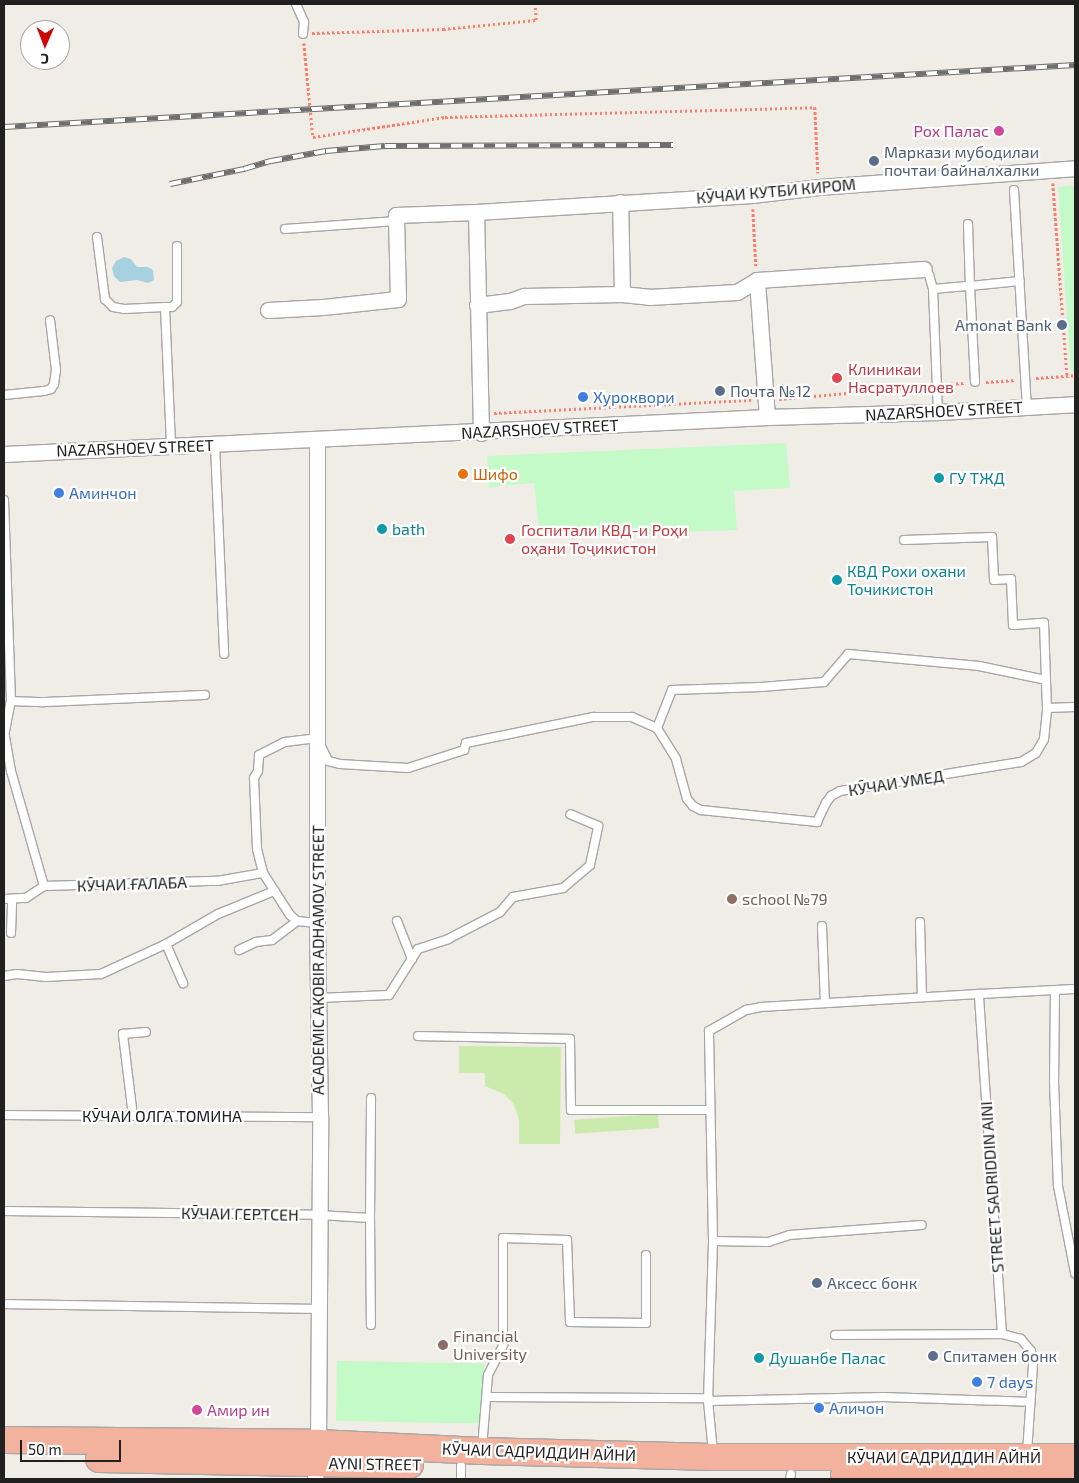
<!DOCTYPE html>
<html>
<head>
<meta charset="utf-8">
<style>
  body { margin:0 }
  #map { position:relative; width:1079px; height:1483px; overflow:hidden; background:#f0ede6; font-family:"Exo 2",sans-serif }
  div>[style] { position:absolute }
  [style*='--x'] { left:calc(var(--x)*1px); top:calc(var(--y)*1px); width:calc(var(--w)*1px); rotate:calc(var(--a)*1deg) }
  .grass>* { inset:0; background:#caebab; transform-origin:0 0 }
  .park>* { inset:0; background:#c3fac8; transform-origin:0 0 }
  .water>* { inset:0; background:#a6d1df }
  .path>* { height:2.5px; margin-top:-1.25px; transform-origin:0; background:repeating-linear-gradient(90deg,#fc7d6b 0 2.5px,transparent 0 5px) }
  .roads { filter:drop-shadow(1px 0 #a7a7a7) drop-shadow(-1px 0 #a7a7a7) drop-shadow(0 1px #a7a7a7) drop-shadow(0 -1px #a7a7a7) }
  .service>* { height:8px; margin:-4px; padding:0 4px; transform-origin:4px; border-radius:4px; background:#fff }
  .minor>* { height:15px; margin:-7.5px; padding:0 7.5px; transform-origin:7.5px; border-radius:7.5px; background:#fff }
  .trunk>* { height:26px; margin:-13px; padding:0 13px; transform-origin:13px; border-radius:13px; background:#f3b29d }
  .rail>* { height:5.5px; margin-top:-2.75px; transform-origin:0; background:repeating-linear-gradient(90deg,#fff 0 11px,#6e6e6e 0 22px); box-sizing:border-box; border-block:1px solid #6e6e6e }
  .dots>* { width:14px; height:14px; translate:-50% -50%; box-sizing:border-box; border:2px solid #fff; border-radius:50% }
  span { translate:-50% -50%; white-space:nowrap; text-align:center; line-height:1.15; -webkit-text-stroke:4.5px #fff; paint-order:stroke }
  .hotel-label { font-size:16px; color:#b23c85 }
  .right { translate:-100% -50%; text-align:right }
  .left { translate:0 -50%; text-align:left }
  .service-label { font-size:16px; color:#4e5e75 }
  .street-label { font-size:16px; color:#202020 }
  .health-label { font-size:16px; color:#be3a42 }
  .shop-label { font-size:16px; color:#366cbe }
  .food-label { font-size:16px; color:#c56008 }
  .culture-label { font-size:16px; color:#0d838f }
  .education-label { font-size:16px; color:#785e54 }
  .frame { position:absolute; inset:0; border:5px solid #202020; pointer-events:none }
  .north { position:absolute; left:20px; top:20px; width:50px; height:50px; box-sizing:border-box; background:#fff; border:1px solid #a6a6a6; border-radius:50%; rotate:181deg; font-size:14px; font-weight:700; line-height:20px; text-align:center; color:#202020 }
  .north::after { content:''; display:block; margin:auto; width:18px; height:22px; background:#cf0400; clip-path:polygon(50% 0,100% 100%,50% 72%,0 100%) }
  .scale { position:absolute; left:20px; top:1440px; width:101px; height:22px; box-sizing:border-box; border:2px solid #202020; border-top:0; padding-left:6px; font-size:15px; line-height:18px; white-space:nowrap; color:#202020; -webkit-text-stroke:4px #fff; paint-order:stroke }
</style>
</head>
<body>
<div id="map">
  <div class="grass">
    <div style="clip-path:polygon(459px 1046px,561px 1047px,560px 1144px,519px 1144px,519px 1119px,513px 1103px,504px 1094px,485px 1086px,485px 1073px,459px 1073px)"></div>
    <div style="left:658px;top:1114px;width:14px;height:84px;rotate:86deg"></div>
  </div>
  <div class="park">
    <div style="clip-path:polygon(1075px 185px,1075px 371px,1071px 371px,1058px 187px)"></div>
    <div style="clip-path:polygon(786px 443px,790px 488px,734px 491px,737px 530px,540px 537px,534px 483px,489px 487px,487px 456px)"></div>
    <div style="left:337px;top:1361px;width:147px;height:60px;rotate:1deg"></div>
  </div>
  <div class="water">
    <div style="clip-path:polygon(124px 257px,131px 259px,137px 267px,148px 267px,153px 270px,154px 280px,148px 283px,137px 280px,120px 282px,114px 276px,112px 268px,116px 261px)"></div>
  </div>
  <div class="path">
    <div style="--x:312;--y:33;--w:131;--a:-1.7"></div>
    <div style="--x:443;--y:29;--w:93;--a:-5.5"></div>
    <div style="--x:536;--y:20;--w:16;--a:-94"></div>
    <div style="--x:304;--y:43;--w:94;--a:84.5"></div>
    <div style="--x:313;--y:137;--w:134;--a:-8.6"></div>
    <div style="--x:445;--y:117;--w:370;--a:-1.5"></div>
    <div style="--x:815;--y:107;--w:66;--a:87.4"></div>
    <div style="--x:1053;--y:183;--w:193;--a:85.8"></div>
    <div style="--x:753;--y:209;--w:57;--a:87"></div>
    <div style="--x:1036;--y:378;--w:39;--a:-4"></div>
    <div style="--x:986;--y:382;--w:29;--a:-4"></div>
    <div style="--x:946;--y:384;--w:19;--a:-3"></div>
    <div style="--x:779;--y:399;--w:150;--a:-5"></div>
    <div style="--x:494;--y:413;--w:260;--a:-2.9"></div>
  </div>
  <div class="roads">
    <div class="service">
      <div style="--x:296;--y:4;--w:20;--a:66"></div>
      <div style="--x:304;--y:22;--w:12;--a:95"></div>
      <div style="--x:1014;--y:190;--w:217;--a:86.6"></div>
      <div style="--x:968;--y:224;--w:62;--a:88.2"></div>
      <div style="--x:970;--y:286;--w:50;--a:-5.7"></div>
      <div style="--x:285;--y:229;--w:111;--a:-4.1"></div>
      <div style="--x:97;--y:237;--w:63;--a:82.6"></div>
      <div style="--x:105;--y:299;--w:11;--a:45"></div>
      <div style="--x:113;--y:307;--w:11;--a:10"></div>
      <div style="--x:124;--y:309;--w:41;--a:-2.8"></div>
      <div style="--x:165;--y:307;--w:140;--a:87.5"></div>
      <div style="--x:924;--y:269;--w:8;--a:50"></div>
      <div style="--x:929;--y:275;--w:15;--a:74"></div>
      <div style="--x:933;--y:289;--w:123;--a:87.7"></div>
      <div style="--x:933;--y:289;--w:37;--a:-5"></div>
      <div style="--x:970;--y:286;--w:96;--a:87"></div>
      <div style="--x:165;--y:307;--w:7;--a:0"></div>
      <div style="--x:172;--y:307;--w:7;--a:-45"></div>
      <div style="--x:177;--y:302;--w:56;--a:-90"></div>
      <div style="--x:4;--y:395;--w:40;--a:-5.7"></div>
      <div style="--x:44;--y:391;--w:7;--a:-16"></div>
      <div style="--x:51;--y:389;--w:6;--a:-59"></div>
      <div style="--x:54;--y:384;--w:14;--a:-82"></div>
      <div style="--x:56;--y:370;--w:50;--a:-96.8"></div>
      <div style="--x:215;--y:445;--w:209;--a:87.5"></div>
      <div style="--x:4;--y:500;--w:201;--a:88"></div>
      <div style="--x:904;--y:540;--w:88;--a:-2"></div>
      <div style="--x:992;--y:537;--w:43;--a:87.3"></div>
      <div style="--x:994;--y:580;--w:17;--a:-3"></div>
      <div style="--x:1011;--y:579;--w:46;--a:87.5"></div>
      <div style="--x:1013;--y:625;--w:31;--a:-4"></div>
      <div style="--x:1044;--y:623;--w:85;--a:88"></div>
      <div style="--x:657;--y:728;--w:41;--a:-68.5"></div>
      <div style="--x:672;--y:690;--w:89;--a:-1.9"></div>
      <div style="--x:761;--y:687;--w:63;--a:-4.5"></div>
      <div style="--x:824;--y:682;--w:37;--a:-49"></div>
      <div style="--x:848;--y:654;--w:132;--a:5.2"></div>
      <div style="--x:979;--y:666;--w:68;--a:11.8"></div>
      <div style="--x:4;--y:731;--w:41;--a:80.1"></div>
      <div style="--x:11;--y:771;--w:120;--a:74"></div>
      <div style="--x:5;--y:731;--w:31;--a:-79"></div>
      <div style="--x:11;--y:701;--w:33;--a:2"></div>
      <div style="--x:44;--y:702;--w:161;--a:-2.5"></div>
      <div style="--x:4;--y:899;--w:22;--a:-3"></div>
      <div style="--x:26;--y:898;--w:22;--a:-34"></div>
      <div style="--x:44;--y:886;--w:173;--a:-1.7"></div>
      <div style="--x:217;--y:881;--w:47;--a:-9.9"></div>
      <div style="--x:397;--y:921;--w:41;--a:68.5"></div>
      <div style="--x:920;--y:922;--w:75;--a:88.5"></div>
      <div style="--x:317;--y:923;--w:20;--a:-174"></div>
      <div style="--x:297;--y:921;--w:9;--a:-139"></div>
      <div style="--x:290;--y:915;--w:50;--a:-122.7"></div>
      <div style="--x:263;--y:873;--w:25;--a:-104"></div>
      <div style="--x:257;--y:849;--w:71;--a:-92.4"></div>
      <div style="--x:254;--y:778;--w:8;--a:-60"></div>
      <div style="--x:258;--y:771;--w:16;--a:-86"></div>
      <div style="--x:259;--y:755;--w:29;--a:-27"></div>
      <div style="--x:285;--y:742;--w:32;--a:-7"></div>
      <div style="--x:317;--y:738;--w:25;--a:64"></div>
      <div style="--x:328;--y:761;--w:12;--a:14"></div>
      <div style="--x:340;--y:764;--w:68;--a:3.4"></div>
      <div style="--x:408;--y:768;--w:59;--a:-17.8"></div>
      <div style="--x:464;--y:750;--w:7;--a:-74"></div>
      <div style="--x:466;--y:743;--w:130;--a:-11.6"></div>
      <div style="--x:593;--y:717;--w:39;--a:0"></div>
      <div style="--x:632;--y:717;--w:27;--a:24"></div>
      <div style="--x:657;--y:728;--w:36;--a:58"></div>
      <div style="--x:676;--y:759;--w:41;--a:74.6"></div>
      <div style="--x:687;--y:799;--w:9;--a:49"></div>
      <div style="--x:693;--y:806;--w:9;--a:27"></div>
      <div style="--x:701;--y:810;--w:117;--a:5.9"></div>
      <div style="--x:817;--y:822;--w:21;--a:-65"></div>
      <div style="--x:826;--y:803;--w:9;--a:-54"></div>
      <div style="--x:831;--y:796;--w:10;--a:-29"></div>
      <div style="--x:840;--y:791;--w:183;--a:-9.1"></div>
      <div style="--x:1021;--y:762;--w:17;--a:-31"></div>
      <div style="--x:1036;--y:753;--w:16;--a:-60"></div>
      <div style="--x:1044;--y:739;--w:31;--a:-84"></div>
      <div style="--x:1047;--y:708;--w:28;--a:-2"></div>
      <div style="--x:822;--y:926;--w:77;--a:87.8"></div>
      <div style="--x:11;--y:933;--w:34;--a:-88"></div>
      <div style="--x:166;--y:944;--w:43;--a:66.4"></div>
      <div style="--x:239;--y:950;--w:19;--a:-25"></div>
      <div style="--x:256;--y:942;--w:16;--a:-7"></div>
      <div style="--x:272;--y:940;--w:31;--a:-37"></div>
      <div style="--x:4;--y:976;--w:13;--a:-9"></div>
      <div style="--x:17;--y:974;--w:29;--a:6"></div>
      <div style="--x:46;--y:977;--w:55;--a:-3.1"></div>
      <div style="--x:101;--y:974;--w:72;--a:-24.8"></div>
      <div style="--x:166;--y:944;--w:60;--a:-30"></div>
      <div style="--x:218;--y:914;--w:61;--a:-22.3"></div>
      <div style="--x:1055;--y:990;--w:92;--a:90.6"></div>
      <div style="--x:1054;--y:1082;--w:104;--a:87.8"></div>
      <div style="--x:1058;--y:1186;--w:89;--a:78.9"></div>
      <div style="--x:318;--y:998;--w:71;--a:-2.4"></div>
      <div style="--x:389;--y:995;--w:54;--a:-57.8"></div>
      <div style="--x:418;--y:949;--w:32;--a:-18"></div>
      <div style="--x:448;--y:939;--w:59;--a:-27.4"></div>
      <div style="--x:500;--y:912;--w:20;--a:-49"></div>
      <div style="--x:513;--y:897;--w:51;--a:-10.2"></div>
      <div style="--x:563;--y:888;--w:35;--a:-40"></div>
      <div style="--x:590;--y:865;--w:40;--a:-78"></div>
      <div style="--x:598;--y:826;--w:30;--a:-157"></div>
      <div style="--x:418;--y:1036;--w:152;--a:1.1"></div>
      <div style="--x:570;--y:1039;--w:71;--a:89.2"></div>
      <div style="--x:571;--y:1110;--w:138;--a:0"></div>
      <div style="--x:4;--y:1115;--w:316;--a:0.4"></div>
      <div style="--x:133;--y:1116;--w:83;--a:-97"></div>
      <div style="--x:123;--y:1034;--w:23;--a:-5"></div>
      <div style="--x:4;--y:1211;--w:314;--a:0.7"></div>
      <div style="--x:318;--y:1215;--w:52;--a:3.3"></div>
      <div style="--x:370;--y:1218;--w:107;--a:89.5"></div>
      <div style="--x:370;--y:1218;--w:120;--a:-89.5"></div>
      <div style="--x:713;--y:1241;--w:55;--a:1"></div>
      <div style="--x:768;--y:1242;--w:22;--a:-18"></div>
      <div style="--x:789;--y:1235;--w:133;--a:-4.3"></div>
      <div style="--x:4;--y:1304;--w:313;--a:0.9"></div>
      <div style="--x:835;--y:1335;--w:167;--a:-0.3"></div>
      <div style="--x:487;--y:1397;--w:222;--a:0.3"></div>
      <div style="--x:708;--y:1401;--w:175;--a:-1.3"></div>
      <div style="--x:883;--y:1397;--w:147;--a:1.9"></div>
      <div style="--x:482;--y:1448;--w:73;--a:-85.3"></div>
      <div style="--x:488;--y:1375;--w:34;--a:-63"></div>
      <div style="--x:503;--y:1345;--w:107;--a:-90"></div>
      <div style="--x:503;--y:1238;--w:64;--a:1.8"></div>
      <div style="--x:567;--y:1240;--w:82;--a:87.9"></div>
      <div style="--x:570;--y:1322;--w:76;--a:0.8"></div>
      <div style="--x:646;--y:1323;--w:68;--a:-90"></div>
      <div style="--x:713;--y:1452;--w:51;--a:-95.6"></div>
      <div style="--x:708;--y:1401;--w:160;--a:-88.2"></div>
      <div style="--x:713;--y:1241;--w:210;--a:-91.1"></div>
      <div style="--x:709;--y:1031;--w:43;--a:-29.6"></div>
      <div style="--x:746;--y:1010;--w:15;--a:-11"></div>
      <div style="--x:761;--y:1007;--w:218;--a:-3.4"></div>
      <div style="--x:1027;--y:1453;--w:89;--a:-86.1"></div>
      <div style="--x:1033;--y:1364;--w:13;--a:-99"></div>
      <div style="--x:1031;--y:1351;--w:16;--a:-130"></div>
      <div style="--x:1021;--y:1339;--w:20;--a:-165"></div>
      <div style="--x:1002;--y:1334;--w:341;--a:-93.9"></div>
      <div style="--x:979;--y:994;--w:96;--a:-3"></div>
      <div style="--x:461;--y:1479;--w:13;--a:-90"></div>
      <div style="--x:790;--y:1479;--w:5;--a:-79"></div>
    </div>
    <div class="minor">
      <div style="--x:476;--y:212;--w:277;--a:-3.5"></div>
      <div style="--x:752;--y:195;--w:67;--a:-6.8"></div>
      <div style="--x:819;--y:187;--w:257;--a:-4.2"></div>
      <div style="--x:622;--y:294;--w:27;--a:6"></div>
      <div style="--x:649;--y:297;--w:88;--a:-3.3"></div>
      <div style="--x:737;--y:292;--w:23;--a:-31"></div>
      <div style="--x:477;--y:305;--w:33;--a:-7"></div>
      <div style="--x:510;--y:301;--w:15;--a:-20"></div>
      <div style="--x:524;--y:296;--w:98;--a:-1.2"></div>
      <div style="--x:622;--y:294;--w:92;--a:-91.2"></div>
      <div style="--x:268;--y:310;--w:55;--a:-3.1"></div>
      <div style="--x:323;--y:307;--w:75;--a:-6.1"></div>
      <div style="--x:398;--y:299;--w:84;--a:-91.4"></div>
      <div style="--x:396;--y:215;--w:80;--a:-2.1"></div>
      <div style="--x:476;--y:212;--w:221;--a:88.7"></div>
      <div style="--x:767;--y:417;--w:137;--a:-94.2"></div>
      <div style="--x:757;--y:280;--w:167;--a:-3.8"></div>
      <div style="--x:4;--y:454;--w:764;--a:-2.78"></div>
      <div style="--x:767;--y:417;--w:171;--a:-1.7"></div>
      <div style="--x:938;--y:412;--w:137;--a:-3.3"></div>
      <div style="--x:315;--y:1479;--w:36;--a:-85"></div>
      <div style="--x:318;--y:1443;--w:326;--a:-89.6"></div>
      <div style="--x:320;--y:1117;--w:194;--a:-90.9"></div>
      <div style="--x:317;--y:923;--w:483;--a:-90"></div>
    </div>
    <div class="trunk">
      <div style="--x:4;--y:1440;--w:314;--a:0.5"></div>
      <div style="--x:318;--y:1443;--w:164;--a:2.8"></div>
      <div style="--x:482;--y:1451;--w:232;--a:1.5"></div>
      <div style="--x:714;--y:1457;--w:361;--a:0"></div>
      <div style="--x:99;--y:1459;--w:311;--a:1.1"></div>
      <div style="--x:844;--y:1475;--w:231;--a:0.7"></div>
    </div>
  </div>
  <div class="rail">
    <div style="--x:4;--y:127;--w:1073;--a:-3.31"></div>
    <div style="--x:170;--y:184;--w:76;--a:-11.5"></div>
    <div style="--x:244;--y:169;--w:28;--a:-17"></div>
    <div style="--x:271;--y:161;--w:56;--a:-10.3"></div>
    <div style="--x:326;--y:151;--w:59;--a:-4.8"></div>
    <div style="--x:385;--y:146;--w:288;--a:-0.2"></div>
  </div>
  <div class="dots">
    <div style="left:999px;top:131px;background:#d1479c"></div>
    <div style="left:874px;top:161px;background:#5c6f8a"></div>
    <div style="left:1062px;top:325px;background:#5c6f8a"></div>
    <div style="left:837px;top:378px;background:#e0444e"></div>
    <div style="left:720px;top:391px;background:#5c6f8a"></div>
    <div style="left:583px;top:397px;background:#3f7fe0"></div>
    <div style="left:463px;top:474px;background:#e8710a"></div>
    <div style="left:939px;top:478px;background:#0f9aa8"></div>
    <div style="left:59px;top:493px;background:#3f7fe0"></div>
    <div style="left:382px;top:529px;background:#0f9aa8"></div>
    <div style="left:510px;top:539px;background:#e0444e"></div>
    <div style="left:837px;top:580px;background:#0f9aa8"></div>
    <div style="left:732px;top:899px;background:#8d6e63"></div>
    <div style="left:817px;top:1283px;background:#5c6f8a"></div>
    <div style="left:443px;top:1345px;background:#8d6e63"></div>
    <div style="left:933px;top:1356px;background:#5c6f8a"></div>
    <div style="left:759px;top:1358px;background:#0f9aa8"></div>
    <div style="left:977px;top:1382px;background:#3f7fe0"></div>
    <div style="left:819px;top:1408px;background:#3f7fe0"></div>
    <div style="left:197px;top:1410px;background:#d1479c"></div>
  </div>
  <div class="hotel-label">
    <span class="right" style="left:989px;top:131px">Рох Палас</span>
    <span class="left" style="left:207px;top:1410px">Амир ин</span>
  </div>
  <div class="service-label">
    <span class="left" style="left:884px;top:161px">Маркази мубодилаи<br>почтаи байналхалки</span>
    <span class="right" style="left:1052px;top:325px">Amonat Bank</span>
    <span class="left" style="left:730px;top:391px">Почта №12</span>
    <span class="left" style="left:827px;top:1283px">Аксесс бонк</span>
    <span class="left" style="left:943px;top:1356px">Спитамен бонк</span>
  </div>
  <div class="street-label">
    <span style="left:776px;top:191px;rotate:-5deg">КӮЧАИ КУТБИ КИРОМ</span>
    <span style="left:944px;top:411px;rotate:-3deg">NAZARSHOEV STREET</span>
    <span style="left:540px;top:429px;rotate:-3deg">NAZARSHOEV STREET</span>
    <span style="left:135px;top:448px;rotate:-2deg">NAZARSHOEV STREET</span>
    <span style="left:896px;top:783px;rotate:-9deg">КӮЧАИ УМЕД</span>
    <span style="left:132px;top:884px;rotate:-2deg">КӮЧАИ ҒАЛАБА</span>
    <span style="left:318px;top:960px;rotate:-90deg">ACADEMIC AKOBIR ADHAMOV STREET</span>
    <span style="left:162px;top:1116px">КӮЧАИ ОЛГА ТОМИНА</span>
    <span style="left:992px;top:1187px;rotate:-94deg">STREET SADRIDDIN AINI</span>
    <span style="left:240px;top:1214px;rotate:1deg">КӮЧАИ ГЕРТСЕН</span>
    <span style="left:539px;top:1452px;rotate:2deg">КӮЧАИ САДРИДДИН АЙНӢ</span>
    <span style="left:944px;top:1457px">КӮЧАИ САДРИДДИН АЙНӢ</span>
    <span style="left:375px;top:1464px;rotate:1deg">AYNI STREET</span>
  </div>
  <div class="health-label">
    <span class="left" style="left:848px;top:378px">Клиникаи<br>Насратуллоев</span>
    <span class="left" style="left:521px;top:539px">Госпитали КВД-и Роҳи<br>оҳани Тоҷикистон</span>
  </div>
  <div class="shop-label">
    <span class="left" style="left:593px;top:397px">Хуроквори</span>
    <span class="left" style="left:69px;top:493px">Аминчон</span>
    <span class="left" style="left:987px;top:1382px">7 days</span>
    <span class="left" style="left:829px;top:1408px">Аличон</span>
  </div>
  <div class="food-label">
    <span class="left" style="left:473px;top:474px">Шифо</span>
  </div>
  <div class="culture-label">
    <span class="left" style="left:949px;top:478px">ГУ ТЖД</span>
    <span class="left" style="left:392px;top:529px">bath</span>
    <span class="left" style="left:847px;top:580px">КВД Рохи охани<br>Точикистон</span>
    <span class="left" style="left:769px;top:1358px">Душанбе Палас</span>
  </div>
  <div class="education-label">
    <span class="left" style="left:742px;top:899px">school №79</span>
    <span class="left" style="left:453px;top:1345px">Financial<br>University</span>
  </div>
  <div class="frame"></div>
  <div class="north">С</div>
  <div class="scale">50 m</div>
</div>
</body>
</html>
